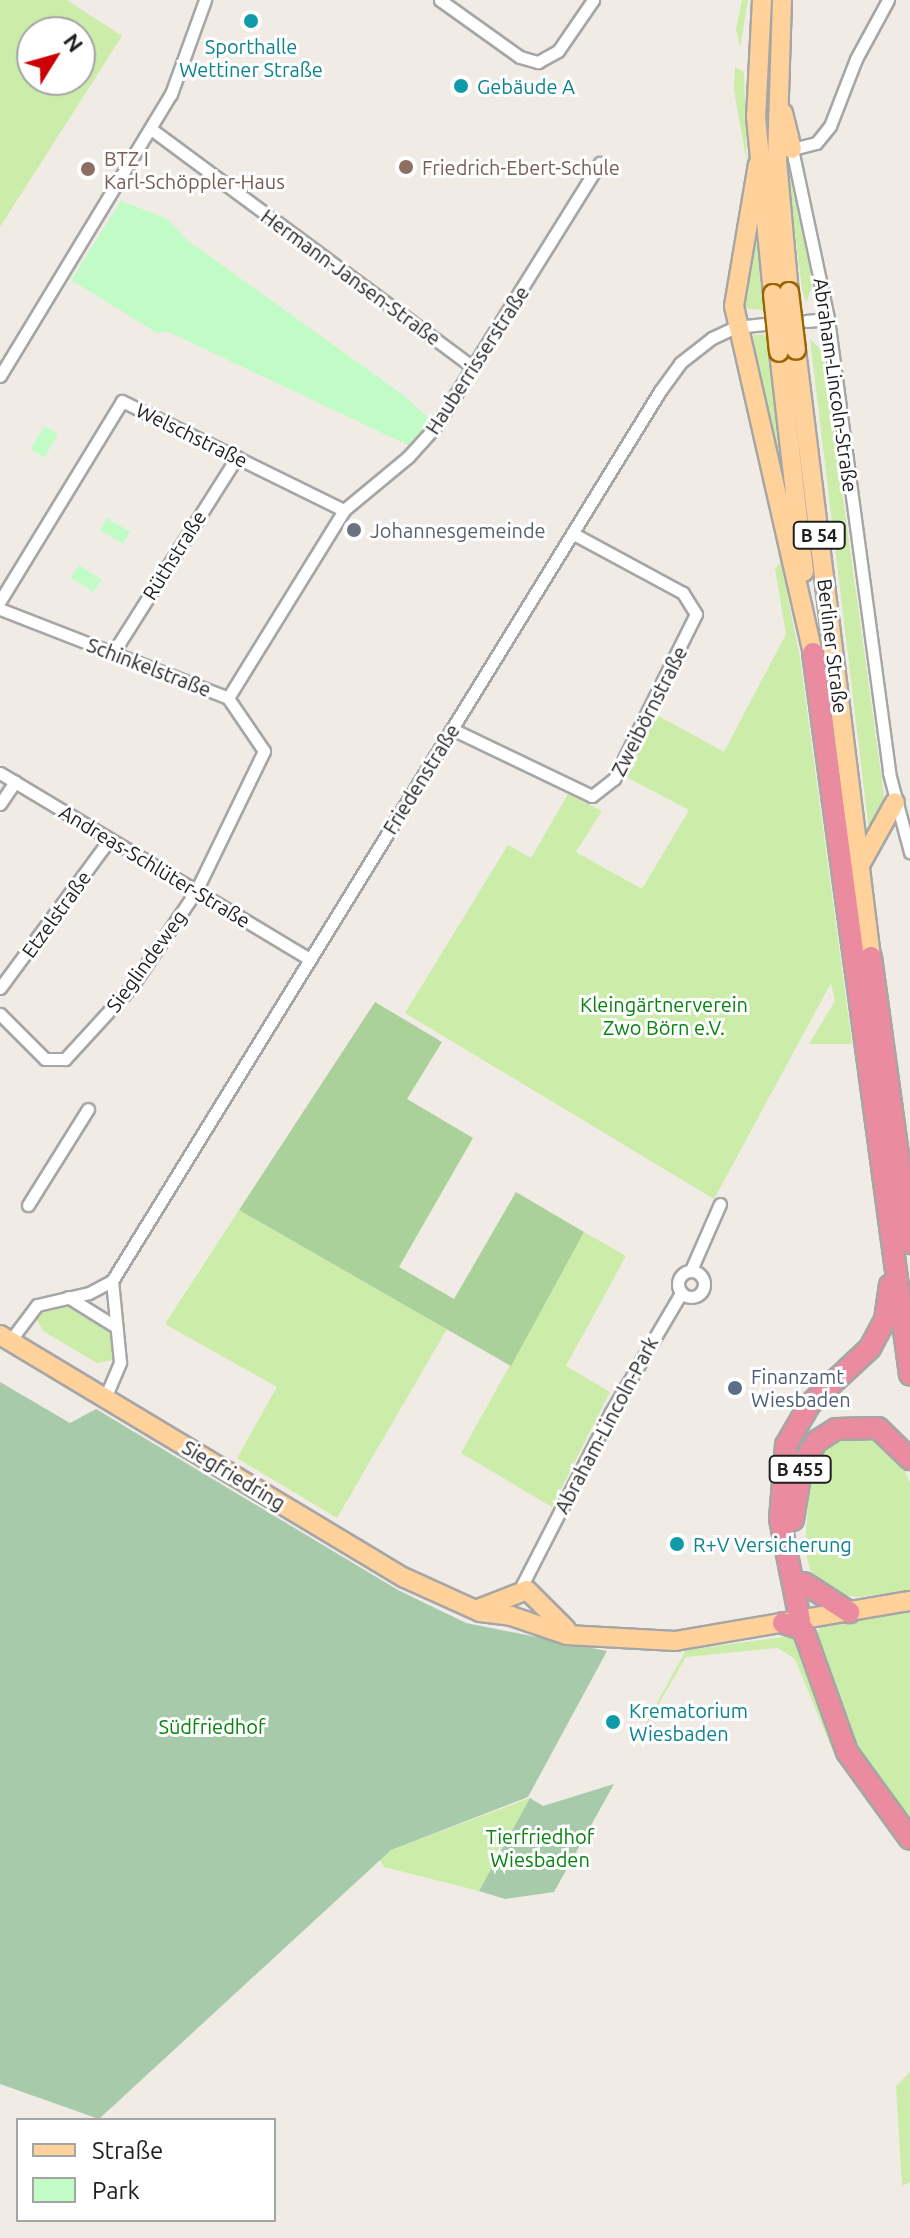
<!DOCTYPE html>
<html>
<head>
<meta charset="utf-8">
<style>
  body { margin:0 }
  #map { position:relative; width:910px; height:2238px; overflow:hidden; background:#f0ece5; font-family:Ubuntu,sans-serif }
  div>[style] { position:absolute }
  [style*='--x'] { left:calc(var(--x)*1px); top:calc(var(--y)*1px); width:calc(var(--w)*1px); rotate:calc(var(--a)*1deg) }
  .grass>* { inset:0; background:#ccecaa }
  .forest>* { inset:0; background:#aad199 }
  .cemetery>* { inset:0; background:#a6caaa }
  .park>* { inset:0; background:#c1fbc5; transform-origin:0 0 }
  .roads { filter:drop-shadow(2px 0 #a6a6a6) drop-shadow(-2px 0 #a6a6a6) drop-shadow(0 2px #a6a6a6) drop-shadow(0 -2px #a6a6a6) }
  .street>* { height:11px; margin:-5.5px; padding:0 5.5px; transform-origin:5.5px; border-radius:5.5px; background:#fff }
  .street>.ring { margin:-5.5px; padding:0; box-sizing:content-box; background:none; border:11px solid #fff; border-radius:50% }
  .primary>* { height:18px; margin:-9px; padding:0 9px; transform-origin:9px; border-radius:9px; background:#ffd29c }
  .highway>* { height:20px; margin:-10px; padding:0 10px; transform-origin:10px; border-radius:10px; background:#ea8b9f }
  .bridges { filter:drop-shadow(2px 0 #9a6400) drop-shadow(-2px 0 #9a6400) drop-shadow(0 2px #9a6400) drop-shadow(0 -2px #9a6400) }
  .primary-bridge>* { height:18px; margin:-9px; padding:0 9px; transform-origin:9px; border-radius:9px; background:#ffd29c }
  .dots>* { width:22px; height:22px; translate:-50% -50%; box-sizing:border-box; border:4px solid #fff; border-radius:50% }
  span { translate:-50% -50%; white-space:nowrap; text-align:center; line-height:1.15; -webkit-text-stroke:6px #fff; paint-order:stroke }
  .shield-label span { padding:2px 6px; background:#fff; border:2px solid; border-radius:6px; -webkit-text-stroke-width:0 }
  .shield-label { font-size:18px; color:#1f1f1f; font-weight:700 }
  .culture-label { font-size:20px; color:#0d838f }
  .left { translate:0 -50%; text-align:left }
  .education-label { font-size:20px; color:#785e54 }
  .street-label { font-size:20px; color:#1f1f1f }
  .worship-label { font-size:20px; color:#5b616d }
  .park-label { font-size:20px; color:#08820f }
  .service-label { font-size:20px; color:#4e5e75 }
  .legend { position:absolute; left:16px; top:2118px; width:260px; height:104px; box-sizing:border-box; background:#fff; border:2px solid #a5a5a5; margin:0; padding:10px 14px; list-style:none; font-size:24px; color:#1f1f1f }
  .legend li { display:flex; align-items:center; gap:16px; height:40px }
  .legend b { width:40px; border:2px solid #a5a5a5 }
  .north { position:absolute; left:16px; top:16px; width:80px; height:80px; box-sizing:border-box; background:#fff; border:2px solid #a5a5a5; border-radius:50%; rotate:53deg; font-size:22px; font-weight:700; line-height:32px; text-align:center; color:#1f1f1f }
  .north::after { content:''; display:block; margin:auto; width:28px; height:36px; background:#ce0005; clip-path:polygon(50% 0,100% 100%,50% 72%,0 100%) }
</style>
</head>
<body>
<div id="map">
  <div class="grass">
    <div style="clip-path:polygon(evenodd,0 0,67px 0,122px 36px,0 227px,0 0,32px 32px,80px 32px,80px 80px,32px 80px,32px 32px)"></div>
    <div style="clip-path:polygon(742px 0,748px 0,740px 48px,736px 29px)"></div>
    <div style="clip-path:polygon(769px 0,773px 0,772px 191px,764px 114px)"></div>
    <div style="clip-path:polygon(735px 67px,744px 72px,747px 164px,734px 90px)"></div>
    <div style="clip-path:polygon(785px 153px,813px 283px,806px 303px,802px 289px)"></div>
    <div style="clip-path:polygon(755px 196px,765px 293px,764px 310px,739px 308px)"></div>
    <div style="clip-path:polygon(767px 334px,771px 354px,797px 551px,746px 349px,755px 347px,753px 335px)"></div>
    <div style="clip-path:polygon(810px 339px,823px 352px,884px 796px,870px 839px)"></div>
    <div style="clip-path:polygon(781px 562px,800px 658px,852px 1044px,809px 1044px,835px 1001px,831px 983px,714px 1199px,405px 1013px,508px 845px,531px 858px,568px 794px,602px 811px,576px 852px,642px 889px,689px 810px,626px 777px,657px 715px,724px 752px,786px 634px,775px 569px)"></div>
    <div style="clip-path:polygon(239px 1210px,447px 1329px,337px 1518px,237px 1458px,277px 1387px,165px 1324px)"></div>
    <div style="clip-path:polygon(584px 1232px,626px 1256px,566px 1366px,610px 1392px,552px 1507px,461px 1453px)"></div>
    <div style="clip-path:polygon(63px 1304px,112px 1334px,114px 1360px,97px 1363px,43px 1331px,37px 1320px,41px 1309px)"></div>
    <div style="clip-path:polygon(873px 1434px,902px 1463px,910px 1484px,910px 1590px,860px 1597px,834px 1594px,810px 1570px,805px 1548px,811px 1463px,837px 1436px)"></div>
    <div style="clip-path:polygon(910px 1607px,910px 1828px,865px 1768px,823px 1670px,817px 1637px,820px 1625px)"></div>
    <div style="clip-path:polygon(797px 1635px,836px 1759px,795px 1659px,778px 1648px,686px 1657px,624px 1763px,686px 1650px)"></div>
    <div style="clip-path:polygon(530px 1798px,479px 1891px,384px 1867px,380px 1860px,391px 1850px)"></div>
    <div style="clip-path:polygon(910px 2072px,910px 2182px,902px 2186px,896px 2086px)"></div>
  </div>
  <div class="forest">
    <div style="clip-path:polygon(375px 1002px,442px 1042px,407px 1099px,473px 1138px,399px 1267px,454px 1299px,516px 1192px,584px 1232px,511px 1366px,239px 1210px)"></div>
  </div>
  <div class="cemetery">
    <div style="clip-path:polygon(0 1382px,70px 1423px,96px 1409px,398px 1590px,466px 1623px,607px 1651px,528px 1797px,391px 1850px,99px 2119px,0 2084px)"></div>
    <div style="clip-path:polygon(614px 1784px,554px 1892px,505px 1899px,479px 1891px,530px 1798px,543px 1806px)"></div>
  </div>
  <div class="park">
    <div style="clip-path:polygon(121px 201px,166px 218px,187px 240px,403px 395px,431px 420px,414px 448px,169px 332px,157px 333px,71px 280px)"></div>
    <div style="left:44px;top:426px;width:16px;height:27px;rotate:30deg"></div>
    <div style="left:107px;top:518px;width:27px;height:14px;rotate:31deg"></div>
    <div style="left:79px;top:565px;width:27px;height:15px;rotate:33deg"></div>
  </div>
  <div class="roads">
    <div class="street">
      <div style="--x:440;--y:0;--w:98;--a:35.5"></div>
      <div style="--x:520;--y:57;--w:19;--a:16"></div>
      <div style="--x:538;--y:62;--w:23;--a:-29"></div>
      <div style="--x:558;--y:51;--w:62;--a:-55.5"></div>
      <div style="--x:888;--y:0;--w:67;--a:118.5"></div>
      <div style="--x:856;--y:59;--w:72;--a:111.2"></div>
      <div style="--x:830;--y:126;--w:22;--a:129"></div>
      <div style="--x:816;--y:143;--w:25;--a:166"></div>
      <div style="--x:792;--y:149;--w:174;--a:78"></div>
      <div style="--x:828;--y:319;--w:458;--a:82.3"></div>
      <div style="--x:889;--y:773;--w:82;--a:75.1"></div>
      <div style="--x:151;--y:129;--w:400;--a:36.5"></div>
      <div style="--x:806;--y:321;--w:22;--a:-5"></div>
      <div style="--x:0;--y:376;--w:330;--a:-58.8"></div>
      <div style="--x:171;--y:94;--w:100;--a:-70.1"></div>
      <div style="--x:0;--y:601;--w:234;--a:-58.6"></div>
      <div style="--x:122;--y:401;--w:247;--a:26.2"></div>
      <div style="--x:0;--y:609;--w:245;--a:21.3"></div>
      <div style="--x:228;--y:698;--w:64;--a:55.8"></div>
      <div style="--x:264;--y:751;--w:156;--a:115.9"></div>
      <div style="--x:196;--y:891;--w:116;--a:124.1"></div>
      <div style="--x:131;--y:987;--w:98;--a:132.5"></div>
      <div style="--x:65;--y:1059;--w:20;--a:180"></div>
      <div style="--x:45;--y:1059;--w:64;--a:-135"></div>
      <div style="--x:113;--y:653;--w:232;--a:-57.7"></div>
      <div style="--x:228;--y:698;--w:221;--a:-58.3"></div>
      <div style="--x:344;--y:510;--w:83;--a:-39.6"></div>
      <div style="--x:408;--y:457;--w:42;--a:-47.9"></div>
      <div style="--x:436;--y:426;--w:310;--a:-58.1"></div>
      <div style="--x:452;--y:729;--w:155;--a:25.6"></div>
      <div style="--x:592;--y:796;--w:28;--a:-38"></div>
      <div style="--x:614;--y:779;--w:184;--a:-63.6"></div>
      <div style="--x:696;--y:614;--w:25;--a:-122"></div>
      <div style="--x:683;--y:593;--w:126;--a:-151.6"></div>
      <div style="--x:0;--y:773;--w:362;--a:31"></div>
      <div style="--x:0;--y:804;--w:27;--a:-56"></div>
      <div style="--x:0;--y:988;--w:185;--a:-53.6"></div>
      <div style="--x:28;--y:1205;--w:113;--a:-58"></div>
      <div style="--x:691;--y:1270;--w:72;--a:-66.3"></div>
      <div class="ring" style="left:678px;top:1271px;width:15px;height:15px"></div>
      <div style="--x:68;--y:1297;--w:57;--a:32"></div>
      <div style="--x:10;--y:1341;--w:45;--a:-53.1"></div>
      <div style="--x:37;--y:1305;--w:53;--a:-13"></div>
      <div style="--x:89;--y:1293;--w:26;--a:-28"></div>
      <div style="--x:105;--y:1398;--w:39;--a:-67"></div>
      <div style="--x:120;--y:1362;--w:81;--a:-95.6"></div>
      <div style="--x:112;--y:1281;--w:1045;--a:-58.38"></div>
      <div style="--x:660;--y:391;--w:34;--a:-54"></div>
      <div style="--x:680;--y:363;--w:41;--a:-38"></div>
      <div style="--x:712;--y:338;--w:26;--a:-25"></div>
      <div style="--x:736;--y:327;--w:31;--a:-6"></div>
      <div style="--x:519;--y:1591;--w:201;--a:-62.8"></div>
      <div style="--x:611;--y:1412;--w:138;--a:-59.5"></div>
    </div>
    <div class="primary">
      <div style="--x:762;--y:0;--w:117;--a:92.9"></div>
      <div style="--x:756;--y:117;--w:178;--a:84.5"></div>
      <div style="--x:782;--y:0;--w:161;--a:91.8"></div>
      <div style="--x:777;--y:161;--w:132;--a:84.8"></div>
      <div style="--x:783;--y:113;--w:37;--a:76"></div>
      <div style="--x:758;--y:164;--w:144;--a:99.6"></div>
      <div style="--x:734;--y:306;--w:356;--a:77.2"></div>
      <div style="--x:796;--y:350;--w:612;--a:82.96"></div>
      <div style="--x:779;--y:352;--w:221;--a:83.5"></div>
      <div style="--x:859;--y:867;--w:74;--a:-61"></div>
      <div style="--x:0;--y:1335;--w:472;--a:31"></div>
      <div style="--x:405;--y:1578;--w:82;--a:24.4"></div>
      <div style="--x:480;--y:1612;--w:31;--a:7"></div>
      <div style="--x:511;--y:1616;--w:59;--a:18.7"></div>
      <div style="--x:567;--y:1635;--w:108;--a:3.2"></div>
      <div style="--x:675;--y:1641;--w:238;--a:-9.7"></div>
      <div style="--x:481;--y:1608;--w:49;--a:-21.4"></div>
      <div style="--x:527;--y:1590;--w:55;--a:45"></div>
    </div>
    <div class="highway">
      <div style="--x:813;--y:653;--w:728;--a:82.35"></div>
      <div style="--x:871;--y:957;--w:289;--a:82.2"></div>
      <div style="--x:793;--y:1520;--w:57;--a:-80.9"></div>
      <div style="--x:802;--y:1464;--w:27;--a:-57"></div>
      <div style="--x:817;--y:1441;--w:22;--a:-32"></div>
      <div style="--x:836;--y:1429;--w:42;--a:-1.4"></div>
      <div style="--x:878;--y:1428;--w:45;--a:44.1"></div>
      <div style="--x:804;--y:1583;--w:54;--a:32.8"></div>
      <div style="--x:800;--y:1620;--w:103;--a:-101.2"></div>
      <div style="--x:780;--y:1519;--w:74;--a:-85.4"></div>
      <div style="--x:786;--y:1445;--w:48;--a:-59.7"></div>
      <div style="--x:810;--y:1404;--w:82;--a:-43"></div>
      <div style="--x:870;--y:1348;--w:32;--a:-62"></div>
      <div style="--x:885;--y:1320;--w:35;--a:-82"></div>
      <div style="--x:783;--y:1623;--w:21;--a:17"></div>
      <div style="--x:803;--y:1629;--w:131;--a:70.3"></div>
      <div style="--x:847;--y:1752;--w:107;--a:54.1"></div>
    </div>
  </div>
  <div class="bridges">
    <div class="primary-bridge">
      <div style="--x:789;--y:292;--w:58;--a:83.1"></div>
      <div style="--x:773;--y:294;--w:58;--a:84.1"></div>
    </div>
  </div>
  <div class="dots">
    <div style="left:251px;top:21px;background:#0f9aa8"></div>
    <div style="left:461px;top:86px;background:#0f9aa8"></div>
    <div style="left:406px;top:167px;background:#8d6e63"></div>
    <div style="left:88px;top:169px;background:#8d6e63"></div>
    <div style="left:354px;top:530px;background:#6b7280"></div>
    <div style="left:735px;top:1388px;background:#5c6f8a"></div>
    <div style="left:677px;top:1544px;background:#0f9aa8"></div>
    <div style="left:613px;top:1722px;background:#0f9aa8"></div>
  </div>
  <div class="shield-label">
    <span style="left:819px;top:535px">B 54</span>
    <span style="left:800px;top:1469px">B 455</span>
  </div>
  <div class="culture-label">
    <span style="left:251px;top:58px">Sporthalle<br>Wettiner Straße</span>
    <span class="left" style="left:477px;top:86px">Gebäude A</span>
    <span class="left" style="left:693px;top:1544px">R+V Versicherung</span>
    <span class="left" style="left:629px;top:1722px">Krematorium<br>Wiesbaden</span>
  </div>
  <div class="education-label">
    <span class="left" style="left:104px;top:170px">BTZ I<br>Karl-Schöppler-Haus</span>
    <span class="left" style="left:422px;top:167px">Friedrich-Ebert-Schule</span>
  </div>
  <div class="street-label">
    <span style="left:351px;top:277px;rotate:36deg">Hermann-Jansen-Straße</span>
    <span style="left:477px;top:360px;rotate:-57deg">Hauberrisserstraße</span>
    <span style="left:836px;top:385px;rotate:82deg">Abraham-Lincoln-Straße</span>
    <span style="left:192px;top:435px;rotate:26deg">Welschstraße</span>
    <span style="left:174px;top:555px;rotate:-58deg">Rüthstraße</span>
    <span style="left:833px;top:646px;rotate:83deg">Berliner Straße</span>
    <span style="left:149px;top:667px;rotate:21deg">Schinkelstraße</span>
    <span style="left:649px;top:711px;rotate:-63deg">Zweibörnstraße</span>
    <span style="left:421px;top:779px;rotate:-58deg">Friedenstraße</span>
    <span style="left:155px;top:866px;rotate:31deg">Andreas-Schlüter-Straße</span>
    <span style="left:56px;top:914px;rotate:-54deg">Etzelstraße</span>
    <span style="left:146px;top:961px;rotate:-54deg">Sieglindeweg</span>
    <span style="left:606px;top:1425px;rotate:-62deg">Abraham-Lincoln-Park</span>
    <span style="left:234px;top:1475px;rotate:31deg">Siegfriedring</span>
  </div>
  <div class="worship-label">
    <span class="left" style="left:370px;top:530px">Johannesgemeinde</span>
  </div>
  <div class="park-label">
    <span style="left:664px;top:1016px">Kleingärtnerverein<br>Zwo Börn e.V.</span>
    <span style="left:212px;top:1726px">Südfriedhof</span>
    <span style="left:540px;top:1848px">Tierfriedhof<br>Wiesbaden</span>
  </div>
  <div class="service-label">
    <span class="left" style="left:751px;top:1388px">Finanzamt<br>Wiesbaden</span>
  </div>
  <ul class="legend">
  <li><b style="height:10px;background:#ffd29c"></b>Straße</li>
  <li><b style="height:22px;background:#c1fbc5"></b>Park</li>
  </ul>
  <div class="north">N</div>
</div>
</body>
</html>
